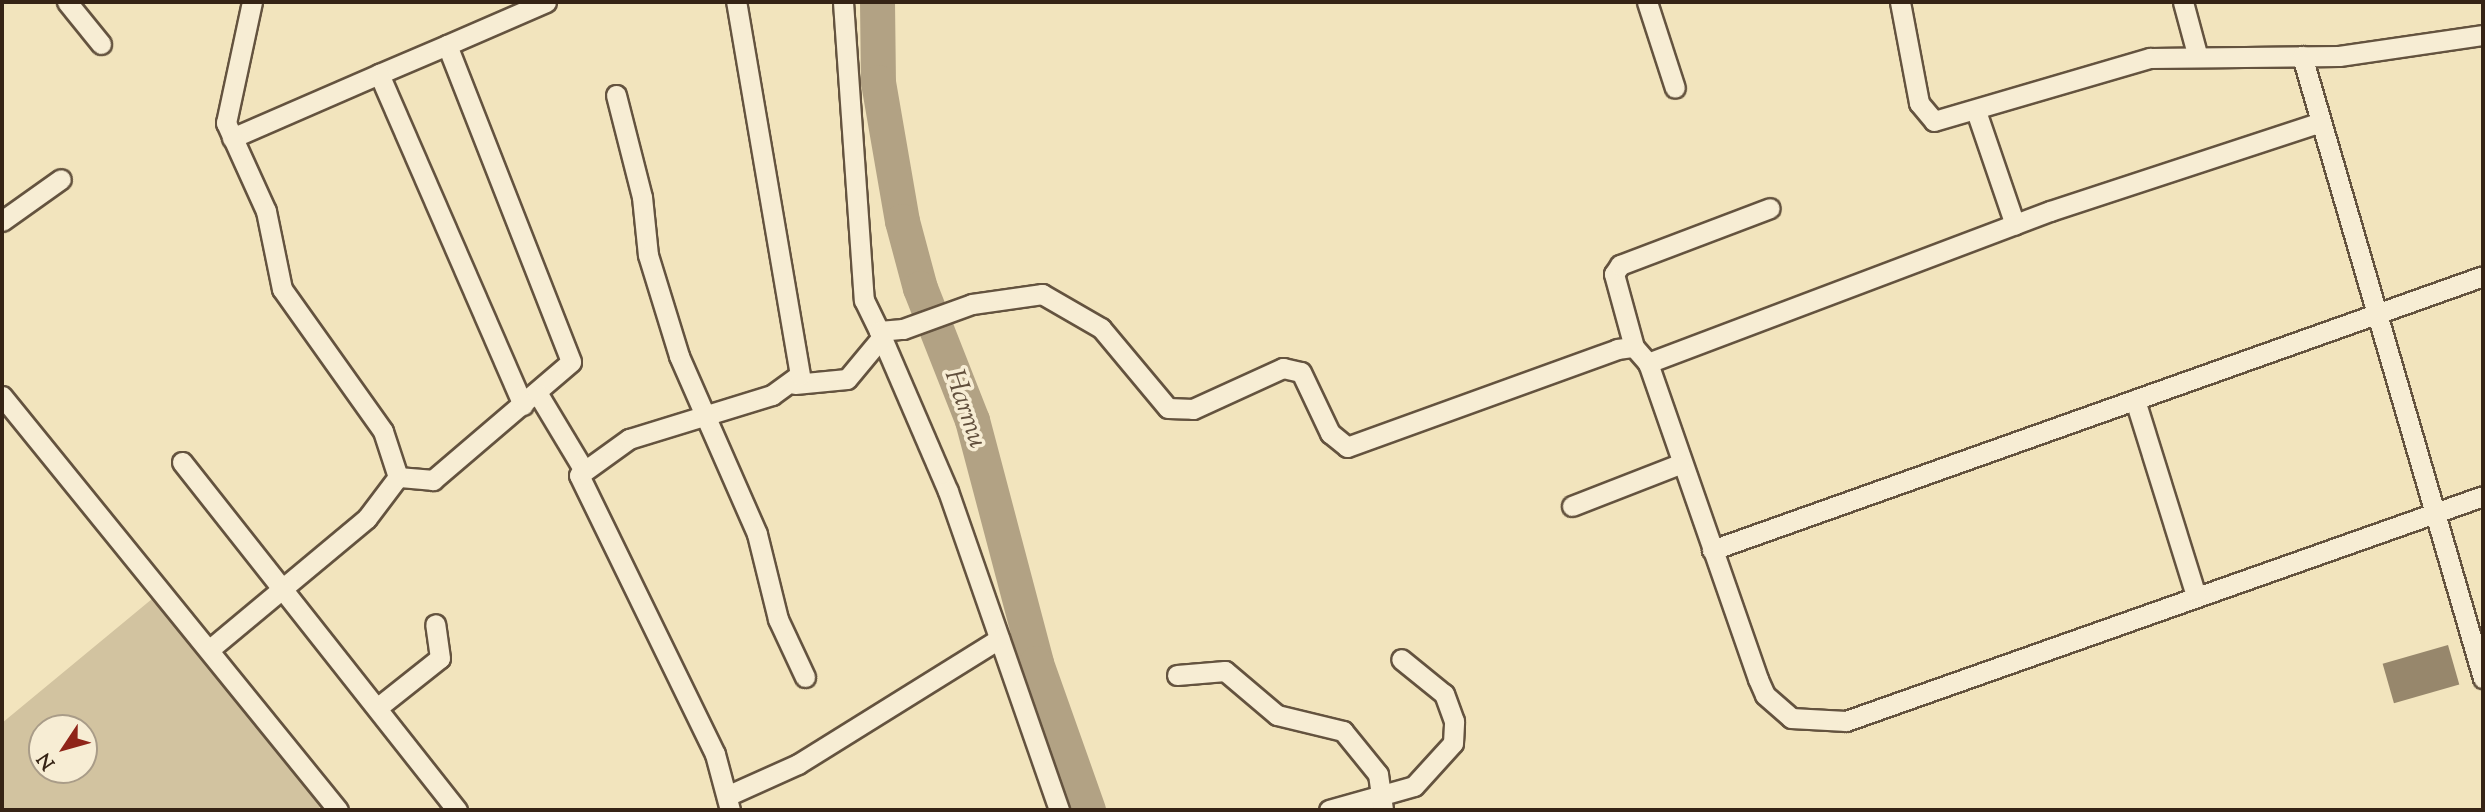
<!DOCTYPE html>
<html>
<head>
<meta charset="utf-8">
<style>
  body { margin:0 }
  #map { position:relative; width:2485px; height:812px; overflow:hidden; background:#f2e4bd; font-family:"Sorts Mill Goudy",serif }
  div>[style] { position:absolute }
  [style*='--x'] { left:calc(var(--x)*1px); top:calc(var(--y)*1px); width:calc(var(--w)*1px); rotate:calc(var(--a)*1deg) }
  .green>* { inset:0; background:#d2c3a0 }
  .river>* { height:35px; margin:-17.5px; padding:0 17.5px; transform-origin:17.5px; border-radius:17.5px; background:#b2a284 }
  .building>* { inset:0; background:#97876c; transform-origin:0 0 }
  .roads { filter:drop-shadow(2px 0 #64533f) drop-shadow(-2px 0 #64533f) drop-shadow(0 2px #64533f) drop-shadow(0 -2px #64533f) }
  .minor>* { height:19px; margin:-9.5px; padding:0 9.5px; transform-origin:9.5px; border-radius:9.5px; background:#f7edd4 }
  span { translate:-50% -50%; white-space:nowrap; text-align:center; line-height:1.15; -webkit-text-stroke:7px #f7edd4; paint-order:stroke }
  .water-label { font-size:28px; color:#614f3c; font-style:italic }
  .frame { position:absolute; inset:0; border:4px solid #352315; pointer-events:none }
  .north { position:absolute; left:28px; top:714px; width:70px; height:70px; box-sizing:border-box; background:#f7edd4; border:2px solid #a99c88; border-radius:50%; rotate:234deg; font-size:19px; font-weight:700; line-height:28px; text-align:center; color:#352315 }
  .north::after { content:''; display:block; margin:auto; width:24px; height:32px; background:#8f2418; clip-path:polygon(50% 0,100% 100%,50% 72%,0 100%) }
</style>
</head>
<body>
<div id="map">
  <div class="green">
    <div style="clip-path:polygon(evenodd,158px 594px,323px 805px,316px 810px,2px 810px,2px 723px,158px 594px,42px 728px,84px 728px,84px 770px,42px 770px,42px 728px)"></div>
  </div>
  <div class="river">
    <div style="--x:877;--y:2;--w:80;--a:89.3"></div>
    <div style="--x:878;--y:82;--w:141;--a:80.2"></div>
    <div style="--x:902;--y:221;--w:69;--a:75"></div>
    <div style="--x:920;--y:288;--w:142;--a:68.5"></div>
    <div style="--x:972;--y:420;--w:251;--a:75.2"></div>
    <div style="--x:1036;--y:663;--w:156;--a:70.5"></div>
  </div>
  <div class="building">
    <div style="left:2448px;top:645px;width:41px;height:68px;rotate:74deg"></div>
  </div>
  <div class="roads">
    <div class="minor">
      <div style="--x:67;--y:2;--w:54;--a:51"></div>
      <div style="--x:843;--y:2;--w:299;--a:86"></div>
      <div style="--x:864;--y:300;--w:34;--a:64"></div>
      <div style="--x:879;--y:331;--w:24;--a:-5"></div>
      <div style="--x:903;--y:329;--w:73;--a:-19.9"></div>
      <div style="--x:972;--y:304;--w:71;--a:-8.1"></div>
      <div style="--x:1042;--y:294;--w:68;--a:30"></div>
      <div style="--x:1101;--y:328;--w:104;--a:50.1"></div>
      <div style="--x:1168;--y:408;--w:25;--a:2"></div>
      <div style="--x:1193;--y:409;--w:99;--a:-24.5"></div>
      <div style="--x:1283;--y:368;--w:18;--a:13"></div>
      <div style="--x:1301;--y:372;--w:68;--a:64.6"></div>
      <div style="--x:1330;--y:433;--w:22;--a:39"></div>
      <div style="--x:1347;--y:447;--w:287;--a:-19.9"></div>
      <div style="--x:1617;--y:349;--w:17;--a:-7"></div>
      <div style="--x:1634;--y:347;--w:21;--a:49"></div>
      <div style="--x:1647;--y:2;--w:90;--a:72"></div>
      <div style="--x:1900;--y:2;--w:103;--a:79.3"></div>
      <div style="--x:1919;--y:103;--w:23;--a:50"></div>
      <div style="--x:1934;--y:121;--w:225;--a:-16.3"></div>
      <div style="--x:2150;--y:58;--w:189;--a:-0.6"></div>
      <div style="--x:2339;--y:56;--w:146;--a:-8.3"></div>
      <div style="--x:2183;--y:2;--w:54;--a:74.9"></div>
      <div style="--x:447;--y:45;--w:108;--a:-23.5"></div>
      <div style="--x:2302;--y:56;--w:648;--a:73.78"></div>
      <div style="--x:379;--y:74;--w:74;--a:-23.1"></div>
      <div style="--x:447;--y:45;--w:340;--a:68.6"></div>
      <div style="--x:571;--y:362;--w:182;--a:139.5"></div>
      <div style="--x:433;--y:480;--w:35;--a:-175"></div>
      <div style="--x:616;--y:95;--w:105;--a:75.7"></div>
      <div style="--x:642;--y:197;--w:58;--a:84.1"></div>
      <div style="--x:648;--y:255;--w:106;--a:72.9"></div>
      <div style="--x:679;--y:356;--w:194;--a:66.3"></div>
      <div style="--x:757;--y:534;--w:88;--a:76.1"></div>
      <div style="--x:778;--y:619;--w:64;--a:65"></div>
      <div style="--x:1976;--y:111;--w:120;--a:71.1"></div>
      <div style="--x:2318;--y:123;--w:282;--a:161.8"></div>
      <div style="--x:2050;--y:211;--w:430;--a:159.3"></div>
      <div style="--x:1648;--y:363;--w:335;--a:70.8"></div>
      <div style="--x:1758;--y:679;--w:17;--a:66"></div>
      <div style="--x:1765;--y:695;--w:35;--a:41"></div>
      <div style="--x:1791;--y:718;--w:55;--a:3.1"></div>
      <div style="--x:1846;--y:721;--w:676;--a:-19.45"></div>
      <div style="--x:232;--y:138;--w:160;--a:-23.5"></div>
      <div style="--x:379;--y:74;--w:361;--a:66.5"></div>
      <div style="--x:2;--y:221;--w:72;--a:-35.4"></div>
      <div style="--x:879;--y:331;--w:174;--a:66.7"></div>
      <div style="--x:948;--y:491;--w:338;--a:70.8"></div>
      <div style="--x:1634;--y:347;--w:76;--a:-105.3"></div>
      <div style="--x:1614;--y:274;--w:11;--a:-56"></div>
      <div style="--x:1620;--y:265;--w:160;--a:-20.8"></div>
      <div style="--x:795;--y:384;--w:52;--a:-5.5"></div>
      <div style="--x:847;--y:379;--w:53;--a:-50.3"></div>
      <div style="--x:538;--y:394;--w:87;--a:59"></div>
      <div style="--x:2;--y:396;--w:533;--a:50.94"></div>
      <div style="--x:2135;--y:400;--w:205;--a:72.7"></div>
      <div style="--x:182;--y:462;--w:444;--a:51.7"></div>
      <div style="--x:1572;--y:506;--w:116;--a:-21.3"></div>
      <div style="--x:1712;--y:550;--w:818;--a:-19.56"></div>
      <div style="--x:210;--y:649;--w:204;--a:-39.8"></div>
      <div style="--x:367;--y:518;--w:51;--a:-52.9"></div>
      <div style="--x:398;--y:477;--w:48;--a:-108.1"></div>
      <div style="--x:383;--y:431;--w:174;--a:-125.4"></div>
      <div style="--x:282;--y:289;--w:80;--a:-101.6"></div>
      <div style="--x:266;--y:211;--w:97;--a:-114.4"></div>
      <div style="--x:226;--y:123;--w:124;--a:-77.9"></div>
      <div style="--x:1177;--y:675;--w:48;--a:-4.8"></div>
      <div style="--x:1225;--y:671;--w:68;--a:40.2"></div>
      <div style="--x:1277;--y:715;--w:68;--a:13.6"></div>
      <div style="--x:1343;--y:731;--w:55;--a:50.9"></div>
      <div style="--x:1378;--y:774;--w:36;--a:82"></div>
      <div style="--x:377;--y:708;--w:80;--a:-38.4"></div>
      <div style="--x:440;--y:658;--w:34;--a:-98"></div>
      <div style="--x:729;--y:795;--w:76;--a:-24.2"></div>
      <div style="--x:798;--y:764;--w:237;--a:-31.9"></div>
      <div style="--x:730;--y:810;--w:58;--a:-105"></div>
      <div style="--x:715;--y:754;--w:310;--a:-116"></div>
      <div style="--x:579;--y:475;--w:62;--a:-35.8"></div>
      <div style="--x:629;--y:439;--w:150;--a:-17.1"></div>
      <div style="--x:772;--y:395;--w:34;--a:-36"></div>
      <div style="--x:800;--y:375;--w:378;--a:-99.7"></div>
      <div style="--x:1329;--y:810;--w:88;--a:-15.8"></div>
      <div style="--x:1414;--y:786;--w:58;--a:-47.8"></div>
      <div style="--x:1453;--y:743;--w:22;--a:-87"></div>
      <div style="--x:1454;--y:721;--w:29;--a:-110"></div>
      <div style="--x:1444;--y:694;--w:55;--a:-140.9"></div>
    </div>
  </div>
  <div class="water-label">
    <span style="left:965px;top:409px;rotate:71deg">Harmu</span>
  </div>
  <div class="frame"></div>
  <div class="north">N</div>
</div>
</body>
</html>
